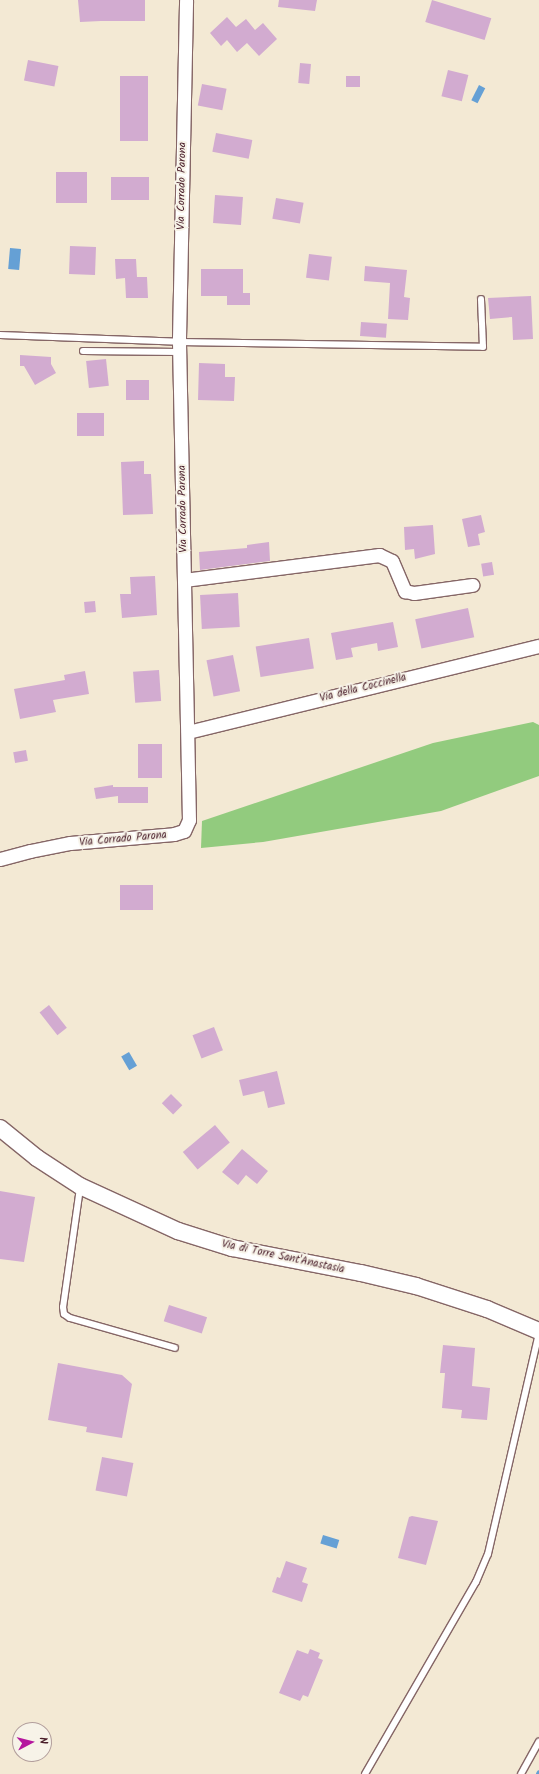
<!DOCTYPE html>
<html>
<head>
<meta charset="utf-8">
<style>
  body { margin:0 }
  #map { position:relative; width:539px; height:1774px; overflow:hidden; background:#f3e9d4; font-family:Kalam,sans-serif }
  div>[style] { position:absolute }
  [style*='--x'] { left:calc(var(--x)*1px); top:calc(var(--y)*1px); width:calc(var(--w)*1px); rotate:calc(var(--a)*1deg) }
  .green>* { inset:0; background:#92cb7e }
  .water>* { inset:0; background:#65a0d5; transform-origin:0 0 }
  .stream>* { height:4px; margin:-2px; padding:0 2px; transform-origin:2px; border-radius:2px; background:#65a0d5 }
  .building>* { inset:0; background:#d2abd0; transform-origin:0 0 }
  .roads { filter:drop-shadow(1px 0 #856666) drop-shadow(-1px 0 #856666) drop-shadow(0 1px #856666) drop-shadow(0 -1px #856666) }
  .service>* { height:6px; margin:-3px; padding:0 3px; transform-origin:3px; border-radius:3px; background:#fff }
  .minor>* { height:13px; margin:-6.5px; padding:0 6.5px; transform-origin:6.5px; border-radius:6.5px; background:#fff }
  .tertiary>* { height:16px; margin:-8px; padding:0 8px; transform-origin:8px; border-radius:8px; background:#fff }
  span { translate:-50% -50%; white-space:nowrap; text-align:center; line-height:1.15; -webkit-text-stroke:4px #f7f3e8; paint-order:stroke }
  .street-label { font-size:11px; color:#4a1f2b }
  .north { position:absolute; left:12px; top:1722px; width:40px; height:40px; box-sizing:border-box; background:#f7f3e8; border:1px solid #b29e9c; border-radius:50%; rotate:83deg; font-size:11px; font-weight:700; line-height:16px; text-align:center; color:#4a1f2b }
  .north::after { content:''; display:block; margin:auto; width:14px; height:18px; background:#b5179e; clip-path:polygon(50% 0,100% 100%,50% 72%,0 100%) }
</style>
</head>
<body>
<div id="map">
  <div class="green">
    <div style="clip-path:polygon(533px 722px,539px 725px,539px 776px,441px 811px,263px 842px,201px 848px,202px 821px,433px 743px)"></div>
  </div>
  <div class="water">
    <div style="left:479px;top:85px;width:7px;height:17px;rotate:27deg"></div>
    <div style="left:10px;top:248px;width:11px;height:21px;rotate:5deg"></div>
    <div style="left:129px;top:1052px;width:16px;height:9px;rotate:60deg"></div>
    <div style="left:323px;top:1535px;width:17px;height:9px;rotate:17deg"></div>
  </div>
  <div class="stream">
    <div style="--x:538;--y:1774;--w:2;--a:-63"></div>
  </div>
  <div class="building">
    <div style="clip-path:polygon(78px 0,145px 0,145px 21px,101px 21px,80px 22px)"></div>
    <div style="clip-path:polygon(279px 0,317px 0,315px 11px,278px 7px)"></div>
    <div style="left:432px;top:0;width:62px;height:23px;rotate:17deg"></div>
    <div style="clip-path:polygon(227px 17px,236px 27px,246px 19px,255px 30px,263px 23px,277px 39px,259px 56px,247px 43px,237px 52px,227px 40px,221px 46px,210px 33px)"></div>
    <div style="left:28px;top:60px;width:31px;height:21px;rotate:11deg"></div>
    <div style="left:300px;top:63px;width:11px;height:20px;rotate:5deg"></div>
    <div style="left:448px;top:70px;width:21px;height:27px;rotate:14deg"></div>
    <div style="left:120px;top:76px;width:28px;height:65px"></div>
    <div style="left:346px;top:76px;width:14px;height:11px"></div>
    <div style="left:202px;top:84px;width:25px;height:22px;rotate:11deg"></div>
    <div style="left:216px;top:133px;width:37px;height:19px;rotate:11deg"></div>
    <div style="left:56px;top:172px;width:31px;height:31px"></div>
    <div style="left:111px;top:177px;width:38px;height:23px"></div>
    <div style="left:215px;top:195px;width:28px;height:28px;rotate:4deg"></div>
    <div style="left:276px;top:198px;width:28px;height:21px;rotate:10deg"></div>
    <div style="left:70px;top:246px;width:26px;height:28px;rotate:2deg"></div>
    <div style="left:309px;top:254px;width:23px;height:24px;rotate:7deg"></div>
    <div style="clip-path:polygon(115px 259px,136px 259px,137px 277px,147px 277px,148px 298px,126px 298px,125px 278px,116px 279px)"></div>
    <div style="clip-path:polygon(365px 266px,407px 270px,404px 297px,410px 298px,408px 320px,388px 319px,390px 283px,364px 281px)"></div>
    <div style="clip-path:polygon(201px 269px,243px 269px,243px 293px,250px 293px,250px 305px,227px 305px,227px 296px,201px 296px)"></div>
    <div style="clip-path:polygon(531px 296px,533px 339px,513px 340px,512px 317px,490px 319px,488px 298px)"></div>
    <div style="left:361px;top:322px;width:26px;height:14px;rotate:4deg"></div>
    <div style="clip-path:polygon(20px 355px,51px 357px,51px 364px,56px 373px,35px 385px,24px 366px,20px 366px)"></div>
    <div style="left:106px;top:359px;width:27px;height:20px;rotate:84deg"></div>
    <div style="clip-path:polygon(199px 363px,225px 364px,225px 377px,235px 377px,234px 401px,198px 400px)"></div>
    <div style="left:126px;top:380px;width:23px;height:20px"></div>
    <div style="left:77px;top:413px;width:27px;height:23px"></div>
    <div style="clip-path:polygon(144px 461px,144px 474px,151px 474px,153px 514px,123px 515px,121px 462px)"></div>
    <div style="clip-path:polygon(481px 515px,485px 532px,478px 534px,480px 545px,468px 547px,462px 519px)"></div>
    <div style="clip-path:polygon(433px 525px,435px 554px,415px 559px,414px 549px,405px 550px,404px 527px)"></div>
    <div style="clip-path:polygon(269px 542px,270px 561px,200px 570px,199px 552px,247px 548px,247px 545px)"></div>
    <div style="left:492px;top:562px;width:13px;height:11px;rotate:81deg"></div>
    <div style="clip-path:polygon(155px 576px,157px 615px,122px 618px,120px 594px,131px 594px,130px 577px)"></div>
    <div style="left:238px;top:593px;width:34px;height:38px;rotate:87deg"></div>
    <div style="left:95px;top:601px;width:11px;height:11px;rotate:85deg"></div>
    <div style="left:468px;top:608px;width:30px;height:54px;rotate:78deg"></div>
    <div style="clip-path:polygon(393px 622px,398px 647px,378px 651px,377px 643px,351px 648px,353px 657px,336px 660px,331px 633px)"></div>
    <div style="left:309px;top:638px;width:31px;height:54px;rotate:81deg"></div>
    <div style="left:233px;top:655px;width:37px;height:27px;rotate:79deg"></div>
    <div style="left:159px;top:670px;width:31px;height:26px;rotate:86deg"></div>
    <div style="clip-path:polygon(85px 671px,89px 694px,53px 700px,56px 712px,20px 719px,14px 689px,65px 680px,64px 675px)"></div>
    <div style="left:138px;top:744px;width:24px;height:34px"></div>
    <div style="left:26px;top:750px;width:11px;height:13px;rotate:80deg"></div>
    <div style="clip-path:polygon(113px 785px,113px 787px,148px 787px,148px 803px,118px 803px,118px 796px,96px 799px,94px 788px)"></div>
    <div style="left:153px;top:885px;width:25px;height:33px;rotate:90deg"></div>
    <div style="left:49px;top:1005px;width:29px;height:12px;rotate:52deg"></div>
    <div style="left:214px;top:1027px;width:25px;height:23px;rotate:69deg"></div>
    <div style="clip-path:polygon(277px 1071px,285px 1104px,268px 1108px,264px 1091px,243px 1096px,239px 1080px)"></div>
    <div style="left:171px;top:1094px;width:16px;height:13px;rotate:45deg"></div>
    <div style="left:215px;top:1125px;width:23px;height:42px;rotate:50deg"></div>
    <div style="clip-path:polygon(242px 1149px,268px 1171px,257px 1184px,246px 1175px,238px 1185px,222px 1172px)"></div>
    <div style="clip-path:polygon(0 1191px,35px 1197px,24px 1262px,0 1259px)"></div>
    <div style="left:169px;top:1305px;width:40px;height:17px;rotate:18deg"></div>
    <div style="clip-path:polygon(443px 1345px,475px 1348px,472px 1386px,490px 1388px,487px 1420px,461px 1418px,462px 1410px,442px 1408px,445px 1373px,440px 1373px)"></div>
    <div style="clip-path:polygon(58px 1363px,122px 1375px,132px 1384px,122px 1438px,86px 1432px,87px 1427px,48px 1420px)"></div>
    <div style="left:102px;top:1457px;width:32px;height:34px;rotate:11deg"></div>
    <div style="clip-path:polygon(412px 1516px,438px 1521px,426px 1565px,398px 1558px,409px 1517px)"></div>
    <div style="clip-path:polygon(286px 1561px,307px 1568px,302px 1582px,308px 1584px,302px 1602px,272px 1592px,277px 1577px,280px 1578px)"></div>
    <div style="clip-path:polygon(310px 1649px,320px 1653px,318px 1658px,323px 1660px,308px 1697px,303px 1695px,300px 1701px,279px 1693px,297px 1650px,308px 1654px)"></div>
  </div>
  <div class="roads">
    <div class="service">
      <div style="--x:0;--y:335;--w:179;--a:2.2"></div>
      <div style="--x:179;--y:342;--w:304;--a:0.9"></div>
      <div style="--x:483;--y:347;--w:48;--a:-92.4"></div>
      <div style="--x:83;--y:351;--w:97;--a:0.6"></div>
      <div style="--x:80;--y:1188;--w:120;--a:98.1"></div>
      <div style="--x:63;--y:1307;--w:7;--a:82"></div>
      <div style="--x:64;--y:1314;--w:7;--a:34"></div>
      <div style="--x:70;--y:1318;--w:109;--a:15.9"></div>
      <div style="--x:365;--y:1774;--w:222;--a:-60"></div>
      <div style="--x:476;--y:1582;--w:30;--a:-67"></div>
      <div style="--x:488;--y:1554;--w:227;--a:-77"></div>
      <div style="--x:521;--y:1774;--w:37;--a:-61"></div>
    </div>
    <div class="minor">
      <div style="--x:184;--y:580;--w:197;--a:-7.3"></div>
      <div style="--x:379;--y:555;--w:14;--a:25"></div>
      <div style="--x:392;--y:561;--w:33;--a:67"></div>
      <div style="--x:405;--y:591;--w:9;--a:13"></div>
      <div style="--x:414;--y:593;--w:59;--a:-7.9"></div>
      <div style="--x:188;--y:732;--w:361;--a:-13.8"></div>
      <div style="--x:0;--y:859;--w:31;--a:-15"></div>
      <div style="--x:30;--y:851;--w:41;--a:-11.3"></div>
      <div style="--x:70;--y:843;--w:104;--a:-4.9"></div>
      <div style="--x:174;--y:834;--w:10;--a:-17"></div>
      <div style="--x:184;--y:831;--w:12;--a:-66"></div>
      <div style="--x:189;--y:820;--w:482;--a:-91.2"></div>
      <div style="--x:179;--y:338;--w:338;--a:-88.8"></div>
    </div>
    <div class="tertiary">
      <div style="--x:0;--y:1128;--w:48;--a:39"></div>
      <div style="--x:37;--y:1158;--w:51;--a:33.1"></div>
      <div style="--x:80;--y:1186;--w:108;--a:24.7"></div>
      <div style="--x:178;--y:1231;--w:57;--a:17.5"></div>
      <div style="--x:232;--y:1248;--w:131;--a:11"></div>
      <div style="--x:361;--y:1273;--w:57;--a:13.3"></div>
      <div style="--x:416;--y:1286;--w:75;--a:17.9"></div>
      <div style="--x:487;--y:1309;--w:56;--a:22.9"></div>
    </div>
  </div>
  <div class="street-label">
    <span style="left:182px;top:186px;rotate:-89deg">Via Corrado Parona</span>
    <span style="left:183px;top:509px;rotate:-91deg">Via Corrado Parona</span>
    <span style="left:363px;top:688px;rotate:-14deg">Via della Coccinella</span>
    <span style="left:123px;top:839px;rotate:-5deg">Via Corrado Parona</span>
    <span style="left:283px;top:1257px;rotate:12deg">Via di Torre Sant'Anastasia</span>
  </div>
  <div class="north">N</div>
</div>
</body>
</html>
